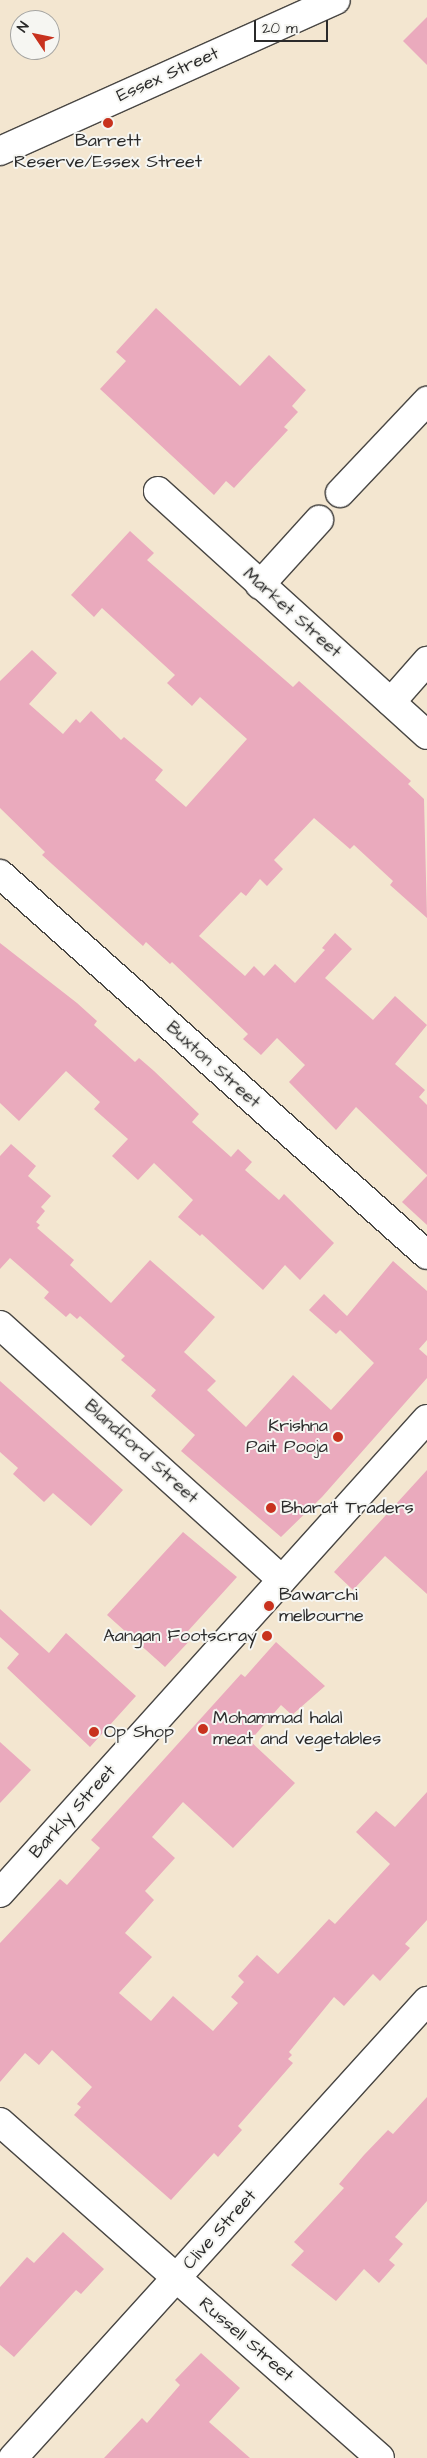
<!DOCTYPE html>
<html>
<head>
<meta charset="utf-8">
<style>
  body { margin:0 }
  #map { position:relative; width:427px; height:2458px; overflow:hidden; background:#f3e6d0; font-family:"Architects Daughter",sans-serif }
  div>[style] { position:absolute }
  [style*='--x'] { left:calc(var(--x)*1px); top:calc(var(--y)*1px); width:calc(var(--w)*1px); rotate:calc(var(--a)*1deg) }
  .building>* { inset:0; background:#eaaabd }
  .roads { filter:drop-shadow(1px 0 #494744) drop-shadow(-1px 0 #494744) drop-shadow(0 1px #494744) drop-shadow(0 -1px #494744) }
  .minor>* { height:28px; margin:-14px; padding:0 14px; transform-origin:14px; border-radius:14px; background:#fff }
  .tertiary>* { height:28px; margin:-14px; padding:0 14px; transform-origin:14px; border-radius:14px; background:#fff }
  .dots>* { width:14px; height:14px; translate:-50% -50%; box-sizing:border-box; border:2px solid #f6f6f2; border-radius:50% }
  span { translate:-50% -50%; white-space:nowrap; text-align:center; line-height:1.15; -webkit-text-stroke:4px #f6f6f2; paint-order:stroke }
  .street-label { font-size:18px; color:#2b2b2b }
  .poi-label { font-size:18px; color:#2b2b2b }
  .right { translate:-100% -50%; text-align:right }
  .left { translate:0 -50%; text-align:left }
  .north { position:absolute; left:10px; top:10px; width:50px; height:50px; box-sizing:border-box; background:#f6f6f2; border:1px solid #a5a5a2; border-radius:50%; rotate:304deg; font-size:14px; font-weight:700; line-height:20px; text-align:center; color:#2b2b2b }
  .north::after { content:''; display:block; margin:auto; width:18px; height:22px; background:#c8321e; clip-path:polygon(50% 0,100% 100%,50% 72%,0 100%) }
  .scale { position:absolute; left:254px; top:20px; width:74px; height:22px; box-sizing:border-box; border:2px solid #2b2b2b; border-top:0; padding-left:6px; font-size:15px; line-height:18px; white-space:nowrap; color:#2b2b2b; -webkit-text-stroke:4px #f6f6f2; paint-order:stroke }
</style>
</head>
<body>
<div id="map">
  <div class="building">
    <div style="clip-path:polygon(427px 17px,427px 65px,403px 41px)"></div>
    <div style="clip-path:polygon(156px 308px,240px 386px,269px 355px,306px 390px,292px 406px,298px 412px,284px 427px,288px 430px,234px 488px,226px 481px,214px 495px,100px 389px,126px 361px,116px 352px)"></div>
    <div style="clip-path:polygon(130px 531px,154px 553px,147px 560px,293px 687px,299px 681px,411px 781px,408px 784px,424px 799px,427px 918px,390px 885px,393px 881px,354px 845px,350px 849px,314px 818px,274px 860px,283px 869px,267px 886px,260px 879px,246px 896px,241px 892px,199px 936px,245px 976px,254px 966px,264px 976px,275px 964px,295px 983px,325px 950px,322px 948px,335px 933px,352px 949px,325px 978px,373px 1020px,395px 996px,427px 1025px,395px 1064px,425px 1090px,419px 1097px,427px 1105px,427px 1175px,356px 1107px,336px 1130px,289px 1082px,305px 1065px,277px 1038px,261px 1055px,243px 1039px,248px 1034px,172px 962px,170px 964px,146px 942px,143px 946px,42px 855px,45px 852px,0 808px,0 681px,32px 650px,57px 673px,29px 704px,63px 734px,76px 719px,80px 723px,91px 711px,121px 740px,124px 737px,163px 770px,155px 780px,186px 807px,247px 739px,200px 697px,192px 706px,167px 683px,175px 675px,102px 608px,94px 617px,71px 595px)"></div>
    <div style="clip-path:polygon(0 943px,77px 1003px,97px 1021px,94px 1025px,135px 1062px,139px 1058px,154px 1071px,199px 1114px,192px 1122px,231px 1157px,238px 1149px,252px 1162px,245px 1170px,279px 1200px,284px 1194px,334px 1243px,300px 1280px,285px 1265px,263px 1290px,202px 1234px,200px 1236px,178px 1217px,193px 1200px,154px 1163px,138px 1180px,112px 1156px,128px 1139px,94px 1109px,100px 1102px,66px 1071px,19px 1121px,0 1103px)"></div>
    <div style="clip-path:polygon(11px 1144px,36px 1166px,28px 1176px,51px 1196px,41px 1207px,45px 1211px,36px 1222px,40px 1225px,37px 1228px,74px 1260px,70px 1265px,111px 1303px,150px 1260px,215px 1317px,184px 1352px,216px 1381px,207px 1390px,246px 1427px,293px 1375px,331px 1410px,374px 1363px,340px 1330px,336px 1334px,309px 1310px,324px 1294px,347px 1316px,393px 1261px,427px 1291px,427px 1340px,419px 1349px,427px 1356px,427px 1378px,322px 1497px,281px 1537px,181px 1451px,195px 1435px,151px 1396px,156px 1390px,121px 1360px,125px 1356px,80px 1316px,77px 1319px,70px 1313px,66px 1317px,44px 1298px,49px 1292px,10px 1258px,0 1269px,0 1156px)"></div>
    <div style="clip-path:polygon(427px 1176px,427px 1225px,402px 1202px)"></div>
    <div style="clip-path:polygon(0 1381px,123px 1490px,91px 1526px,53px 1493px,44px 1502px,13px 1474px,18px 1468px,0 1452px)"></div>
    <div style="clip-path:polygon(427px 1470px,427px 1594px,385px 1556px,353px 1590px,334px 1572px)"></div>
    <div style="clip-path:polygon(183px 1532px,237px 1577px,188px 1631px,194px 1636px,165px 1667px,107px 1615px)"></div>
    <div style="clip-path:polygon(0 1609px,49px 1653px,66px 1633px,136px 1696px,90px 1747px,7px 1668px,19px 1654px,0 1637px)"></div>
    <div style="clip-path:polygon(276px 1642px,325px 1686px,292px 1715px,281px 1705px,250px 1741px,295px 1783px,233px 1848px,183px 1802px,152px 1837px,175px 1858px,145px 1891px,154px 1900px,125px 1933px,152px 1957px,119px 1993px,151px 2021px,173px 1996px,213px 2031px,238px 2003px,231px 1997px,244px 1982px,238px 1976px,257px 1955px,278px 1974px,329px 1919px,335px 1924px,390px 1864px,356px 1832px,376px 1811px,395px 1827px,427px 1792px,427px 1920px,405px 1944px,410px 1948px,380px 1981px,373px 1974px,344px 2006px,334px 1997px,289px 2052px,292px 2055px,288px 2059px,293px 2063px,238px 2126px,242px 2130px,218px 2157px,214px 2153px,171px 2200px,74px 2115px,81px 2107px,77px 2104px,92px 2087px,52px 2050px,39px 2065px,25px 2053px,0 2082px,0 1943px,60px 1879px,67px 1885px,100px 1848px,91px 1840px,241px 1674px,245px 1677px)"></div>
    <div style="clip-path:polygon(0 1742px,31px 1770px,0 1803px)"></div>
    <div style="clip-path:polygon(427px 2097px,427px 2201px,395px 2237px,403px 2244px,389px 2260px,395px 2265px,379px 2283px,364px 2269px,336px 2301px,291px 2265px,304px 2251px,294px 2242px,344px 2188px,339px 2184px,364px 2155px,388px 2130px,393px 2134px)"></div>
    <div style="clip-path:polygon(63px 2232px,104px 2269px,81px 2294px,76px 2290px,14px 2357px,0 2345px,0 2287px,27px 2257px,34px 2263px)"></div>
    <div style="clip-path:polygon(201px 2353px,240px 2388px,209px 2422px,250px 2458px,104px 2458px,142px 2418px,147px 2423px,180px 2385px,175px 2380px)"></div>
  </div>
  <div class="roads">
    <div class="minor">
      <div style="--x:158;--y:491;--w:363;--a:42.2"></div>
      <div style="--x:340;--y:493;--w:127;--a:-46.6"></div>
      <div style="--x:260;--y:585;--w:88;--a:-47.8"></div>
      <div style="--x:391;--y:702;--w:55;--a:-48.7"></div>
      <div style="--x:0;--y:874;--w:572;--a:41.74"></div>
      <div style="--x:0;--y:1325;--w:380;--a:42.1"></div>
      <div style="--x:0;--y:2122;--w:507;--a:41.48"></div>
      <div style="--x:13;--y:2458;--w:617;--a:-47.83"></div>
    </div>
    <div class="tertiary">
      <div style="--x:0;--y:151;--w:368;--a:-24.2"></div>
      <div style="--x:0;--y:1893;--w:638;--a:-47.99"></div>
    </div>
  </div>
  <div class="dots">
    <div style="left:108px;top:123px;background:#c8321e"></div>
    <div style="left:338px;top:1437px;background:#c8321e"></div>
    <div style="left:271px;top:1508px;background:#c8321e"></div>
    <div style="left:269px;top:1606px;background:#c8321e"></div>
    <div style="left:267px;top:1636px;background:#c8321e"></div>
    <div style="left:203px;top:1729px;background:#c8321e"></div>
    <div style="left:94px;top:1732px;background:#c8321e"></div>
  </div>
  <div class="street-label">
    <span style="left:168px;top:75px;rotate:-24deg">Essex Street</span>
    <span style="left:292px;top:613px;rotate:42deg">Market Street</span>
    <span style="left:213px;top:1065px;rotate:42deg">Buxton Street</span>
    <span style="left:141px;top:1452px;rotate:42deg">Blandford Street</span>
    <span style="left:73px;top:1812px;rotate:-48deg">Barkly Street</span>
    <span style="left:220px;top:2230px;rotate:-48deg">Clive Street</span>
    <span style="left:246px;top:2340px;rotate:41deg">Russell Street</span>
  </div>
  <div class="poi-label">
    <span style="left:108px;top:152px">Barrett<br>Reserve/Essex Street</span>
    <span class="right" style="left:328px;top:1437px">Krishna<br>Pait Pooja</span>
    <span class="left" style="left:281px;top:1508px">Bharat Traders</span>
    <span class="left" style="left:279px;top:1606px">Bawarchi<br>melbourne</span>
    <span class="right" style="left:257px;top:1636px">Aangan Footscray</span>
    <span class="left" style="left:213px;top:1729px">Mohammad halal<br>meat and vegetables</span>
    <span class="left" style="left:104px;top:1732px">Op Shop</span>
  </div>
  <div class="north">N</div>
  <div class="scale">20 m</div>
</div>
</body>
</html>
